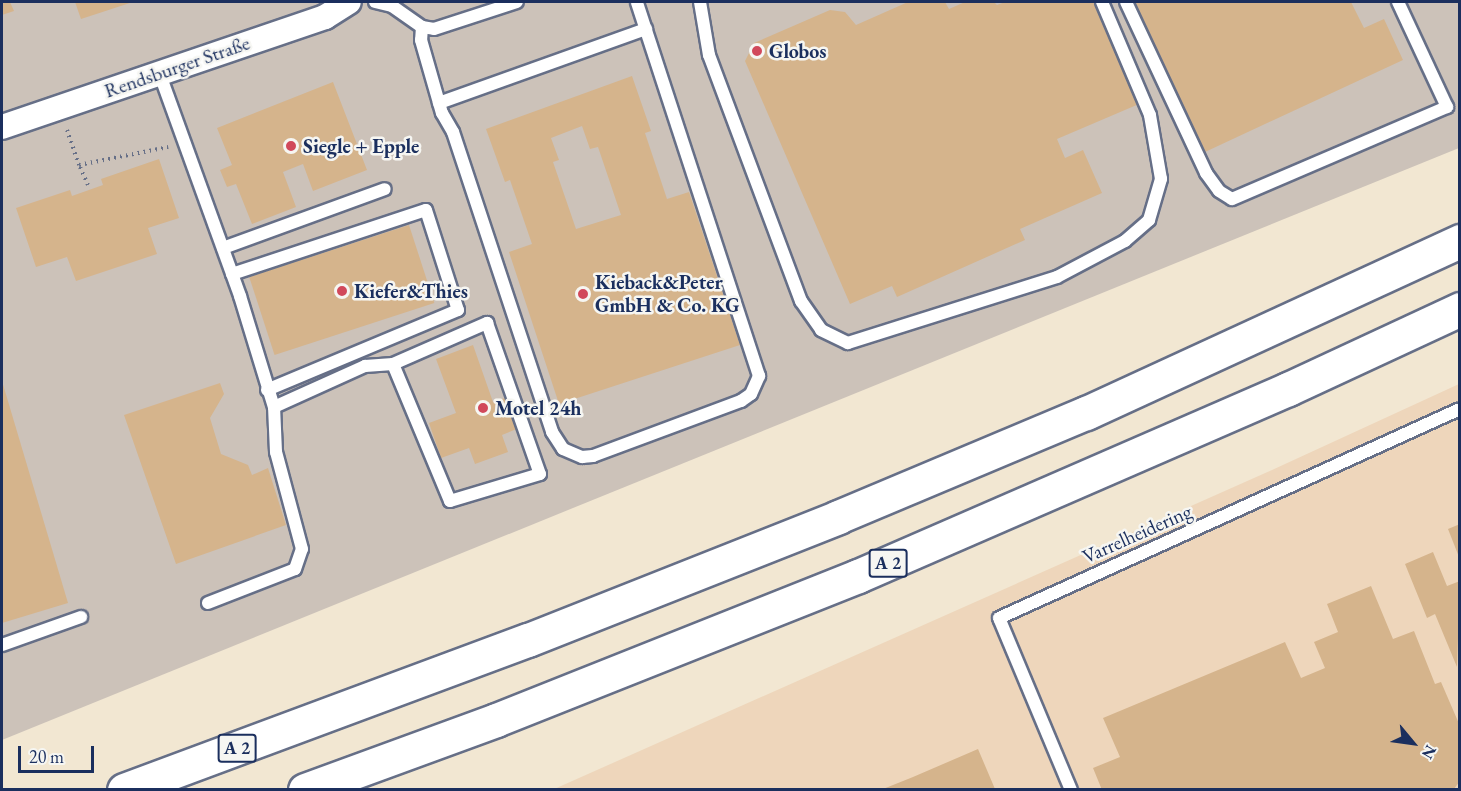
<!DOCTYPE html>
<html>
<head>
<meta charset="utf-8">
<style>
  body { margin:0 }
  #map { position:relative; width:1461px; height:791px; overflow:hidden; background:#f2e7d2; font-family:"EB Garamond",serif }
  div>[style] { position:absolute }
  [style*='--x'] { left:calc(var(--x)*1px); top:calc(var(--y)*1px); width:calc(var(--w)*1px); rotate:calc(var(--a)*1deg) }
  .built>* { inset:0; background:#eed6bb }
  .industrial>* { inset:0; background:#ccc2b9 }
  .building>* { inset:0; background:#d5b48c; transform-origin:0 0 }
  .path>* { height:4px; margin-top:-2px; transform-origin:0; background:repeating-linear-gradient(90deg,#666f87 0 1.5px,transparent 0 6px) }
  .roads { filter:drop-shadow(2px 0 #666f87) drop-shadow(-2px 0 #666f87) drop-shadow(0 2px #666f87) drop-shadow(0 -2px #666f87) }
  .lane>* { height:12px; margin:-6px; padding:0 6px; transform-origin:6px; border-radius:6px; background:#fff }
  .street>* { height:24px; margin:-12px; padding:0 12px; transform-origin:12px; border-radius:12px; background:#fff }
  .highway>* { height:33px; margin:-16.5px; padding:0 16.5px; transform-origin:16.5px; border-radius:16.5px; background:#fff }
  .dots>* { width:16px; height:16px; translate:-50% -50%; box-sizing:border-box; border:3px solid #f6f6f2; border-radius:50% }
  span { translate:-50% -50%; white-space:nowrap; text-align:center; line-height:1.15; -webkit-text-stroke:5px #f6f6f2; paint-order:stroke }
  .shield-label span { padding:2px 4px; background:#f6f6f2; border:2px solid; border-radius:4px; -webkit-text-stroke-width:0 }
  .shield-label { font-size:18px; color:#1b2f5e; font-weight:700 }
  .poi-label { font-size:20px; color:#1b2f5e; font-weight:700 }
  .left { translate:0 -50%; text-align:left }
  .street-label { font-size:20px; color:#1b2f5e }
  .frame { position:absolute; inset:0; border:3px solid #1b2f5e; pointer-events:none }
  .north { position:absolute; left:1383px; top:713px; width:60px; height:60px; -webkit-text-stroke:4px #f6f6f2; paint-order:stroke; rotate:119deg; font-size:16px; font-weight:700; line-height:24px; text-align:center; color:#1b2f5e }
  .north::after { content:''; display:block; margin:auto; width:21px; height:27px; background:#1b2f5e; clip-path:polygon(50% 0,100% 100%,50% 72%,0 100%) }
  .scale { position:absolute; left:18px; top:746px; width:76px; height:27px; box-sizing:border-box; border:3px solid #1b2f5e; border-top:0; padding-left:8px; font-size:18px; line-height:21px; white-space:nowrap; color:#1b2f5e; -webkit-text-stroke:4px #f6f6f2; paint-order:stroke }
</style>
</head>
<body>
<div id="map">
  <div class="built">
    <div style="clip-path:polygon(1459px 384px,1459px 789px,552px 790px,1272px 470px)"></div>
  </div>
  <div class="industrial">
    <div style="clip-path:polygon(2px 2px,1459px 2px,1459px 148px,2px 740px)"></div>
  </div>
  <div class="building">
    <div style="clip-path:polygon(2px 2px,10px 2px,14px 11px,2px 15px)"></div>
    <div style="clip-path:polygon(75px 2px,133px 2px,81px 19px)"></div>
    <div style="clip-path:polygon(908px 2px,945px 2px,949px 9px,965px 2px,994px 2px,997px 5px,1005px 2px,1094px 2px,1139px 104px,1057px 139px,1065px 158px,1083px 150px,1102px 193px,1020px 229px,1025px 240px,897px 297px,892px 286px,850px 304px,745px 61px,754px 43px,830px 10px,845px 12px,856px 25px)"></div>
    <div style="clip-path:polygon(1135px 2px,1351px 2px,1364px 28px,1384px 19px,1403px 60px,1205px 152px)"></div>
    <div style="clip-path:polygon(evenodd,632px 76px,651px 131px,645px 133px,667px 199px,689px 192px,740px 345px,559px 404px,509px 252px,532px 244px,510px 180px,505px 182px,486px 129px,632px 76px,582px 126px,590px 149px,598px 147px,621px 215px,576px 229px,553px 162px,559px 160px,551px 138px,582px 126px)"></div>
    <div style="clip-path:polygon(333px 82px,367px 170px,313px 191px,303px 164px,283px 172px,296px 207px,252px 224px,236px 184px,227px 187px,220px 170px,232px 165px,217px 128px)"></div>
    <div style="clip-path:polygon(159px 159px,179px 218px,148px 228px,157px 254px,76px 281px,67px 257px,36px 267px,16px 208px,70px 190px,72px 196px,103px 185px,101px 179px)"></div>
    <div style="left:409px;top:225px;width:82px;height:168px;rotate:72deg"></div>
    <div style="clip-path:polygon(473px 345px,493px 402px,508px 397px,519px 428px,502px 435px,508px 452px,475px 464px,469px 448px,441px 458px,429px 423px,456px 413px,436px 359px)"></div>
    <div style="clip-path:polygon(2px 381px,68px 603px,2px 623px)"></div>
    <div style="clip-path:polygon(220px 383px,224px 394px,210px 418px,221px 454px,248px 465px,252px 475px,268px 468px,286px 525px,176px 564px,124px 415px)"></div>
    <div style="clip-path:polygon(1460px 524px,1460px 557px,1459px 557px,1448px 529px)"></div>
    <div style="clip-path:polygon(1433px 552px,1447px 586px,1460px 581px,1457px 667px,1435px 614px,1427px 618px,1405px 564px)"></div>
    <div style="clip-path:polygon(1371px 586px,1393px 639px,1414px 631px,1435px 684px,1441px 682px,1460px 726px,1460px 781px,1454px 789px,1102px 790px,1093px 768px,1120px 757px,1103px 718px,1285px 642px,1301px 678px,1325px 668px,1314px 642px,1338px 632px,1327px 604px)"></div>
    <div style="clip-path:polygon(978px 749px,995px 789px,883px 789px,913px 777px)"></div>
  </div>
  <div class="path">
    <div style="--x:67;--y:130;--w:37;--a:71"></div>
    <div style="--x:88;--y:185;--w:22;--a:-114"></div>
    <div style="--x:79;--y:165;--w:91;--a:-11.4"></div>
  </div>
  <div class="roads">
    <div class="lane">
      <div style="--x:375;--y:2;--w:17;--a:13"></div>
      <div style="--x:392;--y:6;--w:37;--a:35"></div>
      <div style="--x:422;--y:27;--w:12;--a:9"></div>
      <div style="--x:434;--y:29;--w:87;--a:-18"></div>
      <div style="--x:700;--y:2;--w:54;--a:80.4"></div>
      <div style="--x:709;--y:55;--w:263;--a:69.5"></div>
      <div style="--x:801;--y:301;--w:35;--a:55"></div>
      <div style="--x:821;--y:330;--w:30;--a:26"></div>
      <div style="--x:848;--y:343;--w:219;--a:-17.5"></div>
      <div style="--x:1057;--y:277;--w:77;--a:-27.9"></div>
      <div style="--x:1125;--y:241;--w:32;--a:-41"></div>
      <div style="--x:1149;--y:220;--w:43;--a:-73.7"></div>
      <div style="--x:1161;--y:179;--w:65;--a:-99.8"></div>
      <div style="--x:1150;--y:115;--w:123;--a:-113"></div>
      <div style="--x:1126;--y:2;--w:189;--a:64.9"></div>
      <div style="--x:1206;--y:173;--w:22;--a:54"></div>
      <div style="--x:1219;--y:191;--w:15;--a:32"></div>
      <div style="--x:1232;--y:199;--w:234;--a:-23.2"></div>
      <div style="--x:1447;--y:107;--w:116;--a:-115"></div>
      <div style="--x:422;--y:27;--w:13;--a:94"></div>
      <div style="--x:421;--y:40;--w:76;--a:74"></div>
      <div style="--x:442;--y:113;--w:22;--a:60"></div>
      <div style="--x:453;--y:132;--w:316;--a:71.7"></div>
      <div style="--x:552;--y:432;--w:20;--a:57"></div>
      <div style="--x:563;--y:449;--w:21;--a:23"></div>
      <div style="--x:582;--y:457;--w:11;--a:-5"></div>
      <div style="--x:593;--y:456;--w:158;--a:-20.4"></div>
      <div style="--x:741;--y:401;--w:12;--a:-35"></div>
      <div style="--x:751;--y:394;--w:20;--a:-66"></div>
      <div style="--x:759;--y:376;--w:393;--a:-108.1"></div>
      <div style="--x:159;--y:72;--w:238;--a:70.1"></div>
      <div style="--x:240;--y:296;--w:116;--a:73"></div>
      <div style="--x:274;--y:407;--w:100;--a:-24.3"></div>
      <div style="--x:365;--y:366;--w:28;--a:-4"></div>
      <div style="--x:393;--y:364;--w:103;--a:-23.6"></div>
      <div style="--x:487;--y:323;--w:160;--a:70.7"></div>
      <div style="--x:540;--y:474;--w:94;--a:163.3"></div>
      <div style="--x:450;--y:501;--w:148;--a:-112.6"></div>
      <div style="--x:439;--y:103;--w:220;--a:-19.7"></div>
      <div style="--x:223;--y:248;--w:172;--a:-20"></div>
      <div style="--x:232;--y:274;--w:204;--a:-18.3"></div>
      <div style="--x:426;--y:210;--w:105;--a:72.3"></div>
      <div style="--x:458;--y:310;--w:207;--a:157.3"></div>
      <div style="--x:208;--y:603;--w:93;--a:-21.3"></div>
      <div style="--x:295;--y:569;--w:21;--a:-71"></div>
      <div style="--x:302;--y:549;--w:100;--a:-105"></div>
      <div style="--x:276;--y:452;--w:45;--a:-92.5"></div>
      <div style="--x:2;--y:645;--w:84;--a:-19.5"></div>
      <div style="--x:1071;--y:790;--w:186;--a:-112.7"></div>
      <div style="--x:999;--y:618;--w:506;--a:-24.39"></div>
    </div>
    <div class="street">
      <div style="--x:2;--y:127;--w:341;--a:-18.8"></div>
      <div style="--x:325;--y:17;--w:28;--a:-32"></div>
    </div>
    <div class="highway">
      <div style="--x:124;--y:790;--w:431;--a:-20.4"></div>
      <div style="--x:528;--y:640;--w:334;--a:-21.6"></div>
      <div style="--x:838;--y:517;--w:269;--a:-22.8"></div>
      <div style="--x:1086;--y:413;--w:412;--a:-24.7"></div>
      <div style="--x:305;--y:790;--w:203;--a:-20.1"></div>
      <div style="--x:496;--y:720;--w:390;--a:-21.7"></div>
      <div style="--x:858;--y:576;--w:469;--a:-23.5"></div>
      <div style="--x:1288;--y:389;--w:190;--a:-24.9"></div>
    </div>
  </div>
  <div class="dots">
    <div style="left:757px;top:51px;background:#d1495b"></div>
    <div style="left:291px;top:146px;background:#d1495b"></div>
    <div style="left:342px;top:291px;background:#d1495b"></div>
    <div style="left:583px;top:294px;background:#d1495b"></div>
    <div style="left:483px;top:408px;background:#d1495b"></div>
  </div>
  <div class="shield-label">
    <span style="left:888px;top:563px">A 2</span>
    <span style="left:237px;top:748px">A 2</span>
  </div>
  <div class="poi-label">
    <span class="left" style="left:769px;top:51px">Globos</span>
    <span class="left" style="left:303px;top:146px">Siegle + Epple</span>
    <span class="left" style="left:595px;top:294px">Kieback&amp;Peter<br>GmbH &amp; Co. KG</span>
    <span class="left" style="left:354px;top:291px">Kiefer&amp;Thies</span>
    <span class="left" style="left:495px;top:408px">Motel 24h</span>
  </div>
  <div class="street-label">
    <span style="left:177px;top:67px;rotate:-19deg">Rendsburger Straße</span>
    <span style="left:1137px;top:534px;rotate:-24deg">Varrelheidering</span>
  </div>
  <div class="frame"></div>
  <div class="north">N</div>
  <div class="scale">20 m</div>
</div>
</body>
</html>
